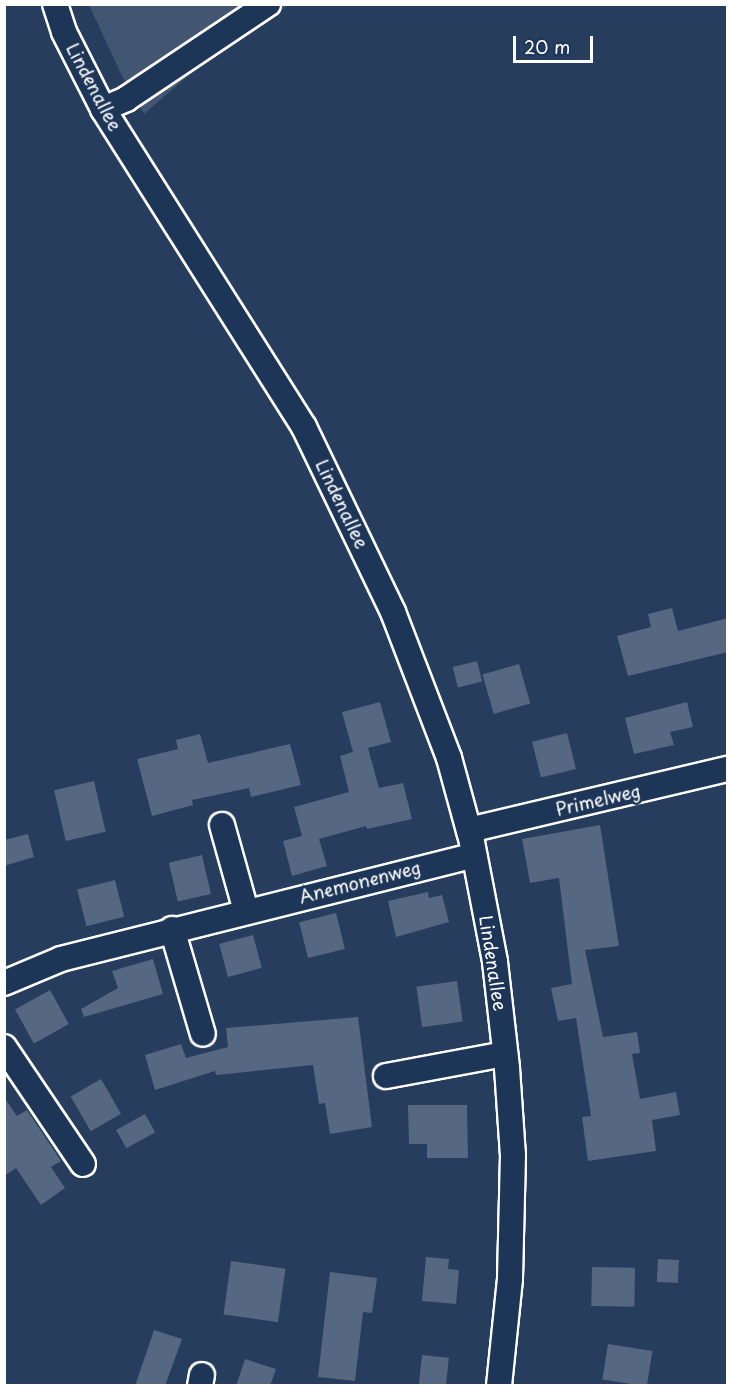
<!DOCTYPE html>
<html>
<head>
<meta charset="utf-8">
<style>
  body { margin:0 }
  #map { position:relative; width:732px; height:1390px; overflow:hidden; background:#263d5e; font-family:"Playpen Sans",sans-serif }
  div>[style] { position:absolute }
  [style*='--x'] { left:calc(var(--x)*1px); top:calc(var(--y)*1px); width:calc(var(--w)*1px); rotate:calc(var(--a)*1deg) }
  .green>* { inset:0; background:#425672 }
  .building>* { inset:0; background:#556781; transform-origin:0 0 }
  .roads { filter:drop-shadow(2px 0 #fff) drop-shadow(-2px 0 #fff) drop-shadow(0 2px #fff) drop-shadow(0 -2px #fff) }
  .minor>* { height:24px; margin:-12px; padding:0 12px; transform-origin:12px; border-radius:12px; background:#1d3557 }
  span { translate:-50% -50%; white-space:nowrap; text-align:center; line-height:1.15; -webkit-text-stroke:5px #1d3557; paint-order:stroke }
  .street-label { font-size:18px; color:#fff }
  .frame { position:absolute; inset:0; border:6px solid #fff; pointer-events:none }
  .scale { position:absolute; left:513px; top:36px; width:80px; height:27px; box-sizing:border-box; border:3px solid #fff; border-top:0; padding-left:8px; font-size:18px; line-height:21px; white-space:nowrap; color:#fff; -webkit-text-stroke:4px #1d3557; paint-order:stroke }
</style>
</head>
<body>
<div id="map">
  <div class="green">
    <div style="clip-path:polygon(89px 5px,288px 5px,205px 61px,144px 114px,121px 74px)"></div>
  </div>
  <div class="building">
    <div style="clip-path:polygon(672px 608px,678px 631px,728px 618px,728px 652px,628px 676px,617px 636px,651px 627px,648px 614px)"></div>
    <div style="left:477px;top:661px;width:21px;height:25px;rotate:76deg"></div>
    <div style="left:519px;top:664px;width:41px;height:38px;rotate:74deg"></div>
    <div style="clip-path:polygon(380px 702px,391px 742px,368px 748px,379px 788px,403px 783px,412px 819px,367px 829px,366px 826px,319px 839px,327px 866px,292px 876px,283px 841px,302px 836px,294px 807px,349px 792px,340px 756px,353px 752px,342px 712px)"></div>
    <div style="clip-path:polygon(687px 702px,693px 727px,670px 732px,674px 745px,634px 754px,625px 718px)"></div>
    <div style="left:567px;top:733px;width:37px;height:36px;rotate:76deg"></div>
    <div style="clip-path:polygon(200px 734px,208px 763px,290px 744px,301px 785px,251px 797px,249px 788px,192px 800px,193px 805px,152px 816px,137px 759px,178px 749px,176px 740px)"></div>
    <div style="left:94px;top:781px;width:52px;height:41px;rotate:77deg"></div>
    <div style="clip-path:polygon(600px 825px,619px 946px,585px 950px,603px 1037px,637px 1032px,640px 1053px,632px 1054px,640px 1099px,676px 1092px,680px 1115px,652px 1120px,656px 1151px,588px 1161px,582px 1117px,591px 1116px,576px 1018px,558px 1021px,551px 988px,572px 984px,559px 878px,530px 883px,522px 839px)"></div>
    <div style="clip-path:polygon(28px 834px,34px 857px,4px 866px,4px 840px)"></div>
    <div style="left:202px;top:855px;width:40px;height:34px;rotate:77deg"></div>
    <div style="left:115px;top:880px;width:38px;height:39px;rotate:76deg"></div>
    <div style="clip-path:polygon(428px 892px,429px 898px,442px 895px,449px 922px,396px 937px,388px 901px)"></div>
    <div style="left:336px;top:913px;width:37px;height:38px;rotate:76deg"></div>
    <div style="left:253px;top:935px;width:34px;height:35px;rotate:75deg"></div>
    <div style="clip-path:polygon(153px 959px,163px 994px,84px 1017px,81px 1009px,118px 988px,112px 971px)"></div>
    <div style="left:457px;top:981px;width:41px;height:41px;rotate:82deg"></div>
    <div style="left:50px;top:990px;width:39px;height:40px;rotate:61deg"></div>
    <div style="clip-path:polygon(358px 1017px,372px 1127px,330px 1134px,325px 1103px,319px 1104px,313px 1065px,216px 1075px,215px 1071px,155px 1090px,145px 1055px,181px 1044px,186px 1058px,228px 1047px,226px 1028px)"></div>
    <div style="left:101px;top:1079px;width:40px;height:35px;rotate:60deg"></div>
    <div style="clip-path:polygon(4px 1097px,17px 1116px,27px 1110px,61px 1161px,51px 1167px,65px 1188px,41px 1205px,16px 1168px,4px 1176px)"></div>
    <div style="clip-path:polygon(408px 1105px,467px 1105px,468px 1158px,427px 1158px,427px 1144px,409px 1144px)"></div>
    <div style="left:145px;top:1114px;width:21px;height:33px;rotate:61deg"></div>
    <div style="clip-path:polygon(426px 1257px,449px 1259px,448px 1269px,459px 1270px,456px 1304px,422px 1301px)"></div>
    <div style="left:658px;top:1259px;width:21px;height:23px;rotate:3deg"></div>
    <div style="left:231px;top:1261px;width:55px;height:54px;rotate:8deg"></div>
    <div style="left:592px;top:1267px;width:43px;height:39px;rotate:1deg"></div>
    <div style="clip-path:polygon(330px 1272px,377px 1278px,372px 1313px,363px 1312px,355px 1381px,318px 1377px)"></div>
    <div style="clip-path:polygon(154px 1330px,182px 1339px,165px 1386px,135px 1386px)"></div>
    <div style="left:608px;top:1344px;width:45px;height:36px;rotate:9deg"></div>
    <div style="left:422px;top:1355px;width:27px;height:31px;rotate:6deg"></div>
    <div style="clip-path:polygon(245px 1359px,276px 1369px,270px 1386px,236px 1386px)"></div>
  </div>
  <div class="roads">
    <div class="minor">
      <div style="--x:55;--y:4;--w:29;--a:72"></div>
      <div style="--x:64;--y:32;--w:86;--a:63.1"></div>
      <div style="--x:103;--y:109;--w:376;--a:57.7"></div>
      <div style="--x:304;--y:427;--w:205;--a:64.3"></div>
      <div style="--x:393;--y:612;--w:156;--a:69"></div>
      <div style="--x:449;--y:758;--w:87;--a:74.7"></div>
      <div style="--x:472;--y:842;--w:122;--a:79.1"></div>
      <div style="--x:495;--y:962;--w:107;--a:83.5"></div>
      <div style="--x:507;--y:1068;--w:87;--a:86.1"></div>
      <div style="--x:513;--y:1155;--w:124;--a:91.4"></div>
      <div style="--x:510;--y:1279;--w:108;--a:95.9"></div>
      <div style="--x:103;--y:109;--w:25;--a:-23"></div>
      <div style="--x:126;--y:99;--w:171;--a:-33.8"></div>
      <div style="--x:222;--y:825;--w:89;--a:74.4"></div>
      <div style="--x:469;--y:830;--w:266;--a:-13.3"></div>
      <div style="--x:172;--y:929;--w:109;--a:73.6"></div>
      <div style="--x:4;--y:983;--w:62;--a:-22.8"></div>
      <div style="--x:61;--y:959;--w:426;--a:-14.1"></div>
      <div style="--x:4;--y:1047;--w:141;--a:56"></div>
      <div style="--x:386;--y:1076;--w:121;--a:-10.5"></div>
      <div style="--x:200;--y:1386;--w:11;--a:-80"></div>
    </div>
  </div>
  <div class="street-label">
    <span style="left:94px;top:87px;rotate:62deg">Lindenallee</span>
    <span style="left:342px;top:504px;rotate:64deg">Lindenallee</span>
    <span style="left:598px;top:800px;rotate:-13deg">Primelweg</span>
    <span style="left:360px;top:882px;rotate:-14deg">Anemonenweg</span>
    <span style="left:493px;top:963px;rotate:81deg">Lindenallee</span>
  </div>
  <div class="frame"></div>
  <div class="scale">20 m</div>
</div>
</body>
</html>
